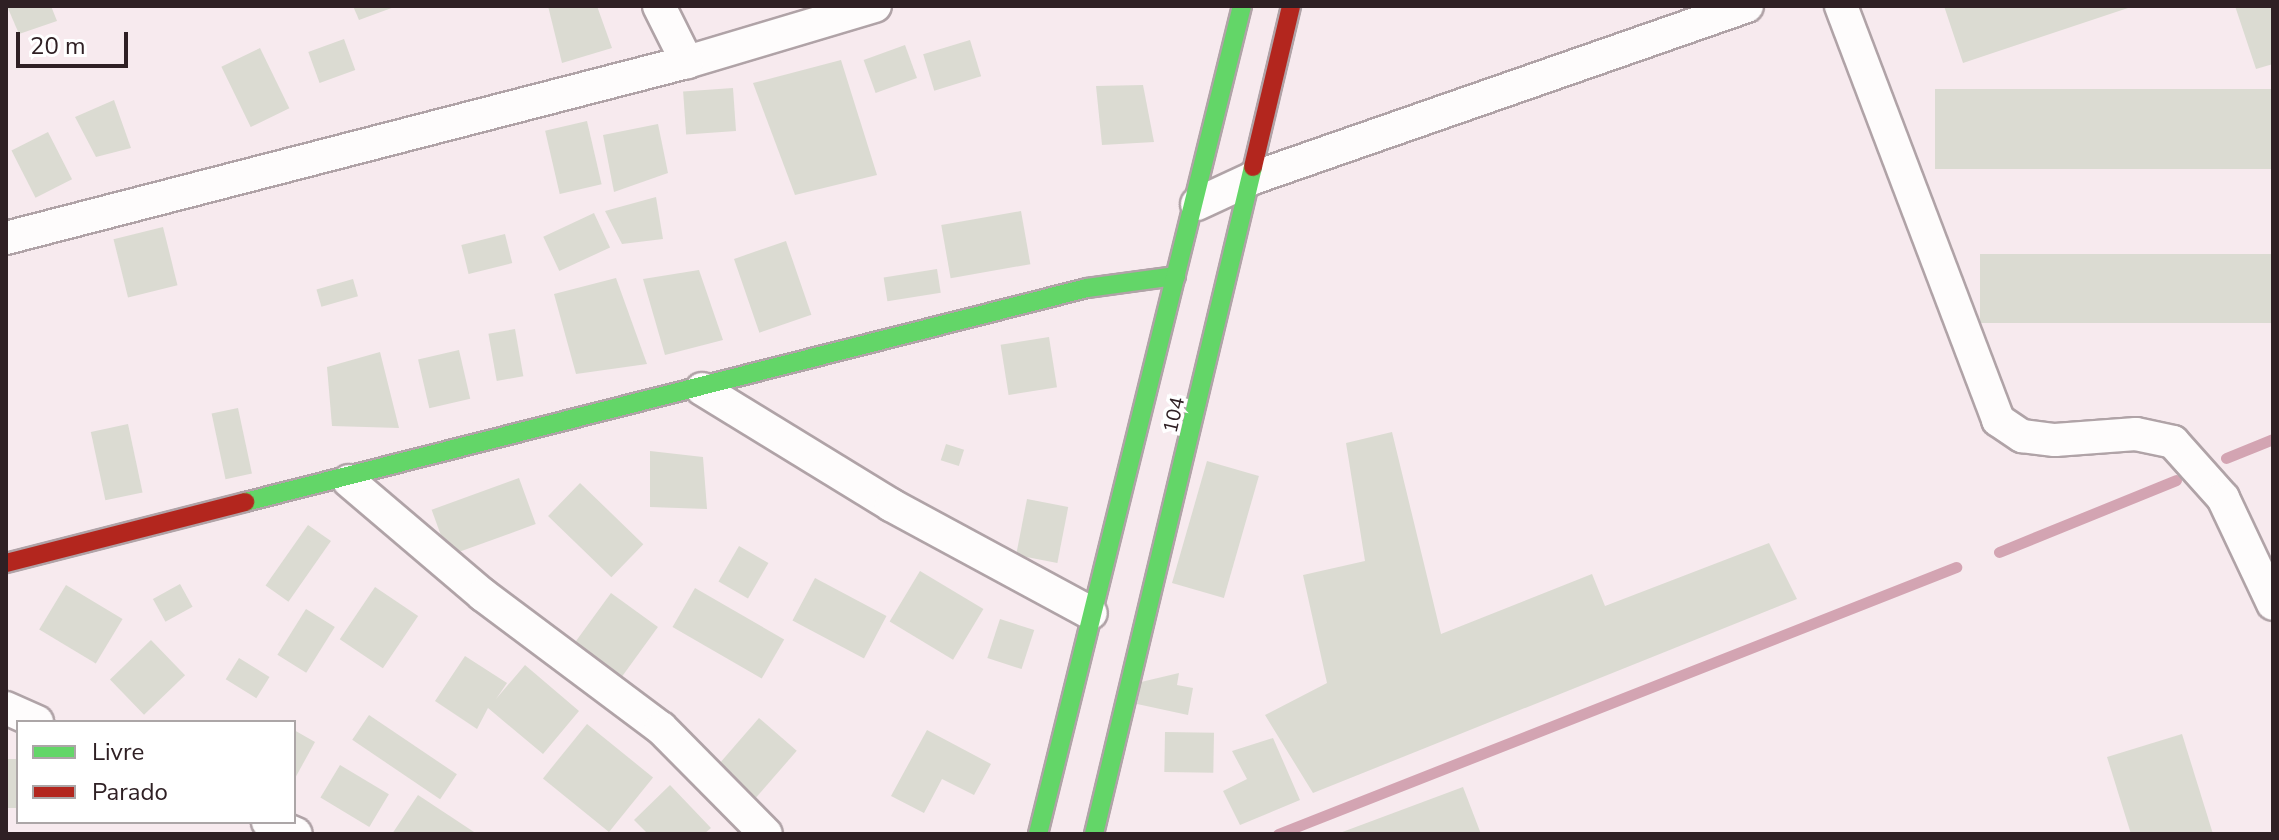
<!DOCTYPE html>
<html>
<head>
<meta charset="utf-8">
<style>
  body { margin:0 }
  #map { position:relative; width:2279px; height:840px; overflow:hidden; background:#f7eaee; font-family:"Nunito Sans",sans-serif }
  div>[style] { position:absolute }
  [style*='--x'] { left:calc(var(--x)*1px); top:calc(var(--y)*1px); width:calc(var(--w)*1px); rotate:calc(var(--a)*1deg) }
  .stream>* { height:11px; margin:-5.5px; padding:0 5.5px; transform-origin:5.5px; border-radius:5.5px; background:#d3a4b2 }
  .building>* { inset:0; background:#dbdbd2; transform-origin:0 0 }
  .roads { filter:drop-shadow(2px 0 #b0a3a7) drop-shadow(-2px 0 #b0a3a7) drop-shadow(0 2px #b0a3a7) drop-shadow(0 -2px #b0a3a7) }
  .street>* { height:32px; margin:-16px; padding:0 16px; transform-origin:16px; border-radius:16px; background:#fefcfc }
  .fast>* { height:18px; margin:-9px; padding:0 9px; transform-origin:9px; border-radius:9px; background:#63d668 }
  .jam>* { height:18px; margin:-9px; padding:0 9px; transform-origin:9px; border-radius:9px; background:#b3261e }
  span { translate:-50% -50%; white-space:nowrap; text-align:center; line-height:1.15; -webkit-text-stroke:7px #fff; paint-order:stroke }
  .street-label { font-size:20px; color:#2f2024 }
  .frame { position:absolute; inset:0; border:8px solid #2f2024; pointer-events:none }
  .legend { position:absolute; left:16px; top:720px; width:280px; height:104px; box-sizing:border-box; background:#fff; border:2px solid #aca6a7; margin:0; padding:10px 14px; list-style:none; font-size:24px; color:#2f2024 }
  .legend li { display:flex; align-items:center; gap:16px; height:40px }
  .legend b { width:40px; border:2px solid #aca6a7 }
  .scale { position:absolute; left:16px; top:32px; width:112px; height:36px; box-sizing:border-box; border:4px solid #2f2024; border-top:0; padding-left:10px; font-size:24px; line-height:28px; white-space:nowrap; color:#2f2024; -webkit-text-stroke:6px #fff; paint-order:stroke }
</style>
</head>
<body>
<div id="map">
  <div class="stream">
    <div style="--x:2226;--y:458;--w:51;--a:-22"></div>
    <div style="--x:1999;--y:552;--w:191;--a:-22.1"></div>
    <div style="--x:1278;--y:834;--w:729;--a:-21.49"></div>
  </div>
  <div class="building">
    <div style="clip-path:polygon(7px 6px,51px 6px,57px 21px,19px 34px)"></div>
    <div style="clip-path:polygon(353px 6px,397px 6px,359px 20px)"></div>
    <div style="clip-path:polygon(548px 6px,597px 6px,612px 48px,562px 63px)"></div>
    <div style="clip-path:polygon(1944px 6px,2131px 6px,2131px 7px,1963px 63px)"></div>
    <div style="clip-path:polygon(2235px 6px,2272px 6px,2273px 64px,2256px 69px)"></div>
    <div style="left:344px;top:39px;width:33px;height:38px;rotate:70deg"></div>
    <div style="left:970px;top:40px;width:38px;height:49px;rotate:73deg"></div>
    <div style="left:905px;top:45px;width:35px;height:44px;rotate:70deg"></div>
    <div style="left:260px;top:48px;width:67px;height:43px;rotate:64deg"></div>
    <div style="clip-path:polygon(841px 60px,877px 175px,795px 195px,753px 83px)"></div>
    <div style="clip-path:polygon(1143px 85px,1154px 142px,1102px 145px,1096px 86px)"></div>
    <div style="left:733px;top:88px;width:43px;height:50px;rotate:86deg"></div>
    <div style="left:2273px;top:89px;width:80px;height:338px;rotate:90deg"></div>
    <div style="clip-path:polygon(114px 100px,131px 148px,96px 157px,75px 117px)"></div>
    <div style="left:587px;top:121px;width:65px;height:43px;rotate:77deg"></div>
    <div style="clip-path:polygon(658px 124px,668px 173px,614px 192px,603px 135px)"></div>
    <div style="left:48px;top:132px;width:53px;height:41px;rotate:63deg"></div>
    <div style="clip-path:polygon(656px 197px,663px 239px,622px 244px,605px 211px)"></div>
    <div style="left:1021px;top:211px;width:54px;height:81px;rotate:80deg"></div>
    <div style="left:594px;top:213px;width:38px;height:56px;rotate:65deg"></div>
    <div style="left:163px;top:227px;width:60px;height:51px;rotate:76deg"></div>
    <div style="left:505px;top:234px;width:30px;height:45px;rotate:76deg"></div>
    <div style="left:786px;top:241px;width:78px;height:55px;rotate:71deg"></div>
    <div style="left:2273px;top:254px;width:69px;height:293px;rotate:90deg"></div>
    <div style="left:937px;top:269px;width:24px;height:54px;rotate:81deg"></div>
    <div style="clip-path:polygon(699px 270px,723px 340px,665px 355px,643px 279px)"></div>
    <div style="clip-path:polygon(616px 278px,647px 364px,576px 374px,554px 294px)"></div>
    <div style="left:353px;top:279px;width:18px;height:38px;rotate:74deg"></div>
    <div style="left:515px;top:329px;width:48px;height:27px;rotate:80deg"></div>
    <div style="left:1049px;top:337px;width:51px;height:49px;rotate:81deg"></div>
    <div style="left:459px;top:350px;width:50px;height:42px;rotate:77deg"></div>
    <div style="clip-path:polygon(380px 352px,399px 428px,332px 426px,327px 367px)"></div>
    <div style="left:238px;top:408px;width:67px;height:27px;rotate:78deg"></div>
    <div style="left:128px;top:424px;width:70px;height:38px;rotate:78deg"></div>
    <div style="clip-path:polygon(1392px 432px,1441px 634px,1592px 574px,1605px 606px,1769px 543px,1797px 599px,1313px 793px,1265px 715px,1327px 683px,1303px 575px,1365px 561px,1346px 443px)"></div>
    <div style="left:946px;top:444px;width:19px;height:17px;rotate:18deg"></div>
    <div style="clip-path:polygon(650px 451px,703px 457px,707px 509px,650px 507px)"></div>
    <div style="left:1207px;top:461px;width:54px;height:127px;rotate:16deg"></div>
    <div style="left:519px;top:478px;width:49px;height:93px;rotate:70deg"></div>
    <div style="left:580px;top:483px;width:88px;height:46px;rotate:44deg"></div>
    <div style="left:1027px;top:499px;width:42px;height:57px;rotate:11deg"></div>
    <div style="left:308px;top:525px;width:28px;height:74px;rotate:35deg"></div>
    <div style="left:739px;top:546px;width:34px;height:41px;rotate:30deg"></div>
    <div style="left:920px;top:571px;width:74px;height:59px;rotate:31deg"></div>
    <div style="left:815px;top:578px;width:81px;height:48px;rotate:28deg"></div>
    <div style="left:180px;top:584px;width:26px;height:31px;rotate:61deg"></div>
    <div style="left:66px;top:585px;width:66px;height:52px;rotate:31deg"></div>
    <div style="left:375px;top:587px;width:52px;height:63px;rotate:34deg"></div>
    <div style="left:695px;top:588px;width:103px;height:45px;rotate:30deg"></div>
    <div style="left:611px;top:593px;width:58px;height:74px;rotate:36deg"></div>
    <div style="left:306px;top:609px;width:34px;height:54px;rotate:32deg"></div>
    <div style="left:1000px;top:619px;width:36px;height:41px;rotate:18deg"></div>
    <div style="left:151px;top:640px;width:49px;height:57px;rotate:46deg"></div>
    <div style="clip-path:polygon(465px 656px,507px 683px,496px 699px,525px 665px,579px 711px,543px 754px,488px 708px,477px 729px,435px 701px)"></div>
    <div style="left:239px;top:658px;width:36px;height:25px;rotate:32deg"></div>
    <div style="clip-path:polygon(1179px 673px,1177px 685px,1193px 688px,1188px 715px,1137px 704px,1141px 682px)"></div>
    <div style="left:369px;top:715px;width:106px;height:30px;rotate:34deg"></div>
    <div style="left:759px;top:718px;width:50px;height:62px;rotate:41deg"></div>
    <div style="left:587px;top:724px;width:85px;height:70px;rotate:39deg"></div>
    <div style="clip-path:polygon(294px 730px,315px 742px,294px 780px)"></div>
    <div style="clip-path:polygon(927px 730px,991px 764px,974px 795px,942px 779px,924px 813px,891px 796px)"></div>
    <div style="left:1165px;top:732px;width:49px;height:40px;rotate:1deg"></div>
    <div style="clip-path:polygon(2182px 734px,2213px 834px,2131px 834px,2107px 757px)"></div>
    <div style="clip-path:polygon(1273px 738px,1300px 800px,1240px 825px,1223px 791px,1247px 779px,1232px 751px)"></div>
    <div style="left:6px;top:759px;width:12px;height:49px"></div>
    <div style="left:340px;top:765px;width:57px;height:38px;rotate:31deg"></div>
    <div style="clip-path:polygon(670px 785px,711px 828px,704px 834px,648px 834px,634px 820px)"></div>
    <div style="clip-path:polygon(1463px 787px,1481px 834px,1337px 834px)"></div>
    <div style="clip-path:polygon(418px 795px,474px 832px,473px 834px,392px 834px)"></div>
  </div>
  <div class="roads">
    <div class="street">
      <div style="--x:659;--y:6;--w:63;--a:63.4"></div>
      <div style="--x:687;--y:62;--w:196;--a:-16.6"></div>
      <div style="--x:1841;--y:6;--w:443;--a:69.2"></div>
      <div style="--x:1998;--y:420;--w:29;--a:34"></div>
      <div style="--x:2022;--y:436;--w:33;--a:7"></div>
      <div style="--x:2055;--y:440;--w:81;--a:-4.2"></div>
      <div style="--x:2136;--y:434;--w:38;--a:12"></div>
      <div style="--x:2173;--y:442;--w:75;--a:48.2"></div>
      <div style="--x:2223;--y:498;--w:117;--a:64.7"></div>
      <div style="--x:1197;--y:204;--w:62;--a:-24.9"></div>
      <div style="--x:1253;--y:178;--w:523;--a:-19.2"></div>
      <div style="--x:6;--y:238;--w:703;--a:-14.49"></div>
      <div style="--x:702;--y:389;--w:222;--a:31.5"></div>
      <div style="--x:891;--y:505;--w:227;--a:28.4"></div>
      <div style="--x:349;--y:481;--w:176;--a:40.4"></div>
      <div style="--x:483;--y:595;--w:222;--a:36.8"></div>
      <div style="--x:661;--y:728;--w:149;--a:45.3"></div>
      <div style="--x:6;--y:708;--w:34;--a:24"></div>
      <div style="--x:268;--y:822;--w:30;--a:23"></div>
    </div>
    <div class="fast">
      <div style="--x:245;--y:502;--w:869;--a:-14.26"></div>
      <div style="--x:1087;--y:288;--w:90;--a:-7.7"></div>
      <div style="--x:1038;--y:834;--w:853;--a:-76.16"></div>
      <div style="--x:1094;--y:834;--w:686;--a:-76.59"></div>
    </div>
    <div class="jam">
      <div style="--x:1253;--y:167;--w:165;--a:-76.7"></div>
      <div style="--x:6;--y:563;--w:247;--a:-14.3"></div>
    </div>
  </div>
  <div class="street-label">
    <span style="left:1174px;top:415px;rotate:-77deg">104</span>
  </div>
  <div class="frame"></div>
  <ul class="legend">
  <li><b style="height:10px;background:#63d668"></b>Livre</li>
  <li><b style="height:10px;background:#b3261e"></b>Parado</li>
  </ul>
  <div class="scale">20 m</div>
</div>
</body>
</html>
